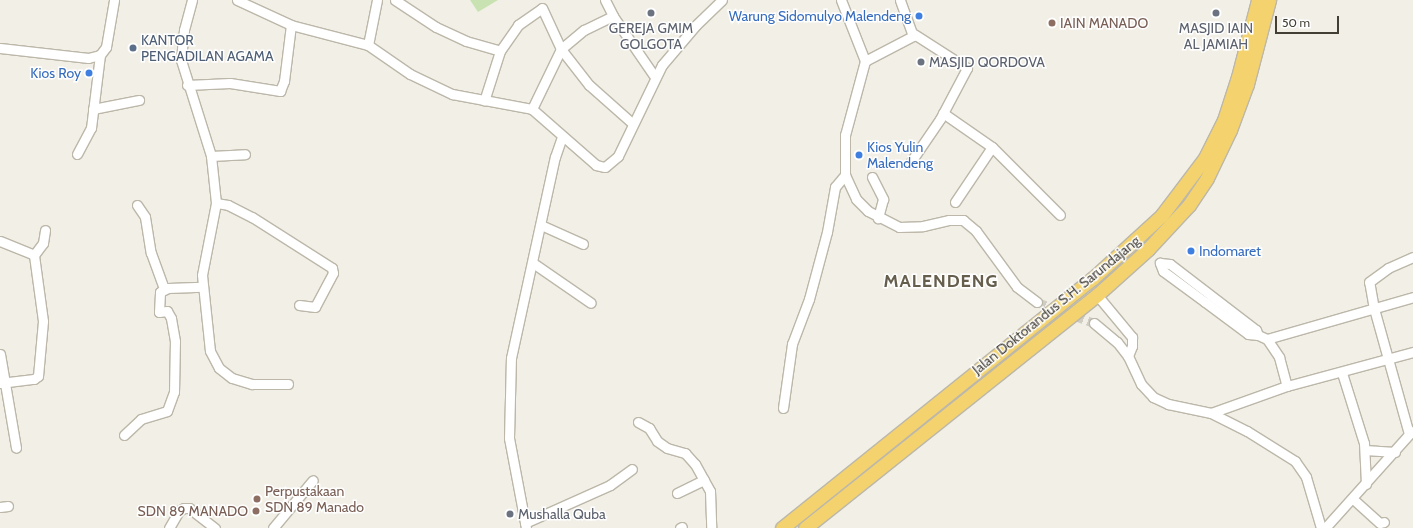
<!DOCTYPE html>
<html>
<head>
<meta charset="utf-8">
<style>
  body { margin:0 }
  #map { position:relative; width:1413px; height:528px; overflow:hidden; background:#f1efe6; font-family:Cabin,sans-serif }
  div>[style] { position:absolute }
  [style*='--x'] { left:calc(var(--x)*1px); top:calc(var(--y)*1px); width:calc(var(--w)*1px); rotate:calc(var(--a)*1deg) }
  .green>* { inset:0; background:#c8e3b1 }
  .minor-tunnel>* { height:9px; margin-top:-4.5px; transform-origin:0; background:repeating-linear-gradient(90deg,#ceccc3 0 9px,transparent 0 13.5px) }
  .roads { filter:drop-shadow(1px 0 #bcb7a9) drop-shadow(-1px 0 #bcb7a9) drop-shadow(0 1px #bcb7a9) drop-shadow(0 -1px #bcb7a9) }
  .minor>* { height:9px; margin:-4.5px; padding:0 4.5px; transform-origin:4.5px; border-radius:4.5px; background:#fff }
  .highway>* { height:13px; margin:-6.5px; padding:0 6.5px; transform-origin:6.5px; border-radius:6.5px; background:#f4d36e }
  .dots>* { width:11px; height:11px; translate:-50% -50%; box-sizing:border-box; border:2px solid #fff; border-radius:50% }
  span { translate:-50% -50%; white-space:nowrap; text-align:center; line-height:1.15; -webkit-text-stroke:3px #fff; paint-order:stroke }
  .shop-label { font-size:14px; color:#366cbe }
  .right { translate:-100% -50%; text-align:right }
  .left { translate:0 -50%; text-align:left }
  .education-label { font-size:14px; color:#785e54 }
  .worship-label { font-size:14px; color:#5b616d }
  .service-label { font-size:14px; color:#4e5e75 }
  .street-label { font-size:14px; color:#443f35 }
  .district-label { font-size:18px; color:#665e4d; font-weight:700; letter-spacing:1px }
  .scale { position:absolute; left:1275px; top:16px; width:64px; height:18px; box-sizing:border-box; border:2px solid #443f35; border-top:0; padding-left:5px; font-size:12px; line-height:14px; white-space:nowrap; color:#443f35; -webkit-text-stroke:3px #fff; paint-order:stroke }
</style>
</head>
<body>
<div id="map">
  <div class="green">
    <div style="clip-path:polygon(470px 0,498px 0,478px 12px)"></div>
  </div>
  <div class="minor-tunnel">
    <div style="--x:1037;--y:302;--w:61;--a:20.2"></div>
  </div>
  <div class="roads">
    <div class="minor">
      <div style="--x:192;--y:0;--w:31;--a:105"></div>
      <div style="--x:184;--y:30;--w:30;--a:96"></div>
      <div style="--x:181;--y:60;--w:101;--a:72.6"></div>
      <div style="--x:211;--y:156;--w:47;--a:83.9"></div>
      <div style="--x:216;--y:203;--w:73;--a:101"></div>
      <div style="--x:202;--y:275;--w:76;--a:84"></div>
      <div style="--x:210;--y:351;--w:19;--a:62"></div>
      <div style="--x:219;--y:368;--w:16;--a:38"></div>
      <div style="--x:232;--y:378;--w:21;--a:17"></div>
      <div style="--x:252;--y:384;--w:36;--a:0"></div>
      <div style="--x:237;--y:0;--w:60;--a:24.8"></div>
      <div style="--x:291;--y:25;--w:80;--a:14.6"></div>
      <div style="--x:368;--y:45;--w:51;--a:34.6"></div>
      <div style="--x:410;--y:74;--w:47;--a:25.5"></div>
      <div style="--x:452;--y:94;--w:81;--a:10.6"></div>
      <div style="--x:532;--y:109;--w:85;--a:41.2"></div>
      <div style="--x:596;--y:165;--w:9;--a:13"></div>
      <div style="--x:605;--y:167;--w:17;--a:-40"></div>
      <div style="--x:618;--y:156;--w:101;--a:-64.2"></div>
      <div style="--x:662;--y:65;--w:52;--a:-49.6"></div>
      <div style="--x:696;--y:25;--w:36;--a:-44"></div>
      <div style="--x:395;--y:0;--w:49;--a:33.4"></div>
      <div style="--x:436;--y:27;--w:33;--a:25"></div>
      <div style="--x:466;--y:41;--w:35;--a:16"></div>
      <div style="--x:500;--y:51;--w:52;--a:107.7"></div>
      <div style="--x:605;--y:0;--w:18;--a:63"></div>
      <div style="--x:841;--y:0;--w:66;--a:68.5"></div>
      <div style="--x:865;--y:61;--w:77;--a:105.1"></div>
      <div style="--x:845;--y:135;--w:40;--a:90"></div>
      <div style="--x:845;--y:175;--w:26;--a:65"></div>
      <div style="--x:856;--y:199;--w:17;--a:45"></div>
      <div style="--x:868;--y:211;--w:35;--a:27"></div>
      <div style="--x:899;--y:227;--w:24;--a:-2"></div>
      <div style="--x:923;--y:226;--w:27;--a:-13"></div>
      <div style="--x:949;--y:220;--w:14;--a:0"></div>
      <div style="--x:963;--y:220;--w:17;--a:40"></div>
      <div style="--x:976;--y:231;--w:69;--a:53.8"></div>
      <div style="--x:1017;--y:287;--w:25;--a:37"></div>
      <div style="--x:368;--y:45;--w:46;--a:-78.7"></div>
      <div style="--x:0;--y:48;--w:89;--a:6.5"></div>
      <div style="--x:88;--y:58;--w:12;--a:-14"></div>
      <div style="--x:100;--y:55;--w:10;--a:-53"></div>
      <div style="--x:106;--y:47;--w:48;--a:-80.3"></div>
      <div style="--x:500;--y:51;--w:32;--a:-55"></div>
      <div style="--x:518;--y:25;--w:29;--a:-35"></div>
      <div style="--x:542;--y:8;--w:45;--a:65.1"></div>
      <div style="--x:561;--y:49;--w:67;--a:115.8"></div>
      <div style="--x:865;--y:61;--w:54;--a:-27.5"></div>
      <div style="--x:913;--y:36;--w:38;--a:-110"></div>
      <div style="--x:187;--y:85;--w:43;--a:-2.7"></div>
      <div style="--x:230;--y:83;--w:51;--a:9.1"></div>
      <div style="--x:280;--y:91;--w:11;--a:-68"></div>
      <div style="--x:284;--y:81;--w:56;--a:-82.9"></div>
      <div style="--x:93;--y:109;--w:47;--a:-11.1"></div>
      <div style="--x:943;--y:113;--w:60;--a:34.8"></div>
      <div style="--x:992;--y:147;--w:96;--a:45"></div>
      <div style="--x:632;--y:123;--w:57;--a:-138.5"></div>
      <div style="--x:589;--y:85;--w:46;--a:-127.9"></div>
      <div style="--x:561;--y:49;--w:30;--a:-40"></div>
      <div style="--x:584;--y:30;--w:32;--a:-26"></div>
      <div style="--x:613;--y:16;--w:74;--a:55.5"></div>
      <div style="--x:77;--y:154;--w:30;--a:-62"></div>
      <div style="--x:91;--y:128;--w:74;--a:-83"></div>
      <div style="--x:211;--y:156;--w:34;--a:-3"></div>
      <div style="--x:910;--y:163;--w:53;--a:-55.7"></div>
      <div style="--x:940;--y:119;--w:58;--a:-62.1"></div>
      <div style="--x:967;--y:68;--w:63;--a:-147.3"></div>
      <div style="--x:872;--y:177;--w:25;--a:63"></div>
      <div style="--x:883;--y:199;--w:20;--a:105"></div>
      <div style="--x:955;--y:202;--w:66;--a:-56.1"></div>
      <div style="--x:216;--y:203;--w:12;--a:9"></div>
      <div style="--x:228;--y:205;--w:27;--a:27"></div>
      <div style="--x:252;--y:217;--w:95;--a:32.5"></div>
      <div style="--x:332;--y:268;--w:5;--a:79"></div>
      <div style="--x:333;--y:273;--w:38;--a:118"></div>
      <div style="--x:315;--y:307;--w:16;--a:-173"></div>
      <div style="--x:137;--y:205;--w:14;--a:56"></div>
      <div style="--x:145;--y:217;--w:36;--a:81"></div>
      <div style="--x:151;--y:253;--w:37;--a:70"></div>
      <div style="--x:541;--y:225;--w:46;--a:24.3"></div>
      <div style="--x:0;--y:241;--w:37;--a:22"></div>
      <div style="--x:34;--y:255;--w:15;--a:-53"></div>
      <div style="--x:43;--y:243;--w:13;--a:-81"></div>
      <div style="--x:533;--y:263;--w:70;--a:34.6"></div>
      <div style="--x:1097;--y:295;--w:55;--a:50.2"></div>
      <div style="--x:1132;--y:337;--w:9;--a:90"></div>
      <div style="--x:1132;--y:346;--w:11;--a:112"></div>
      <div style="--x:1094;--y:323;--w:30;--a:40"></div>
      <div style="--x:1117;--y:342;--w:18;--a:52"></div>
      <div style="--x:1128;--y:356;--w:31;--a:65"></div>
      <div style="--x:1141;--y:384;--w:18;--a:47"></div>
      <div style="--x:1153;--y:397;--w:17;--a:25"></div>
      <div style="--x:1168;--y:404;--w:44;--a:11.8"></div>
      <div style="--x:1211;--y:413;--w:40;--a:26.6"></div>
      <div style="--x:1247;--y:431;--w:57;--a:32"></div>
      <div style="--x:1295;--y:461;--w:19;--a:55"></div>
      <div style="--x:1306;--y:477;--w:53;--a:73.6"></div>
      <div style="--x:1258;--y:335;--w:10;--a:-174"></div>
      <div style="--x:1248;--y:334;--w:54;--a:-143.3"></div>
      <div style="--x:1205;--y:302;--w:52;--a:-143.6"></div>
      <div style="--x:1163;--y:271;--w:9;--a:-111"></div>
      <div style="--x:1160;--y:263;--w:10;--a:6"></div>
      <div style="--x:1170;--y:264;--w:108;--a:37.5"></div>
      <div style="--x:1256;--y:330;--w:5;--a:68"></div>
      <div style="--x:1258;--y:335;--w:10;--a:24"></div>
      <div style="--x:1267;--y:339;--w:22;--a:56"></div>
      <div style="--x:1279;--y:357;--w:30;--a:75"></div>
      <div style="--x:1267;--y:339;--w:152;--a:-16"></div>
      <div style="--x:0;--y:354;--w:95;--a:80.3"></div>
      <div style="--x:1342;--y:373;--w:73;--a:72.6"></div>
      <div style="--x:1364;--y:443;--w:41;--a:87.2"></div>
      <div style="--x:0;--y:383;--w:34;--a:-7"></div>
      <div style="--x:34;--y:379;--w:5;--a:-37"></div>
      <div style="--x:38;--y:376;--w:55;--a:-84.8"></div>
      <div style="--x:43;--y:321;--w:67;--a:-97.8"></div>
      <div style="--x:783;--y:408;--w:65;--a:-82"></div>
      <div style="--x:792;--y:344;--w:48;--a:-69.3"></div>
      <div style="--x:809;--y:299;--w:69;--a:-75"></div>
      <div style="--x:827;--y:232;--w:46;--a:-79.9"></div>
      <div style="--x:835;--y:187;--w:16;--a:-50"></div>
      <div style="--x:1211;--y:413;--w:81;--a:-19.6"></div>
      <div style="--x:1287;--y:386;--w:131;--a:-15.1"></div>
      <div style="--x:638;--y:422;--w:13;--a:29"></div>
      <div style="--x:649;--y:428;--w:15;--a:58"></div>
      <div style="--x:657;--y:441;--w:12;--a:35"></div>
      <div style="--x:667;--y:448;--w:19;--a:16"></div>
      <div style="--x:685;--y:453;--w:15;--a:48"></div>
      <div style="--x:695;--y:464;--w:31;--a:61"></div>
      <div style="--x:710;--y:491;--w:37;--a:88"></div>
      <div style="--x:1409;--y:434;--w:130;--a:-105.6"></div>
      <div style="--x:1374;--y:309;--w:27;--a:-100"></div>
      <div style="--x:1369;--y:282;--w:24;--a:-36"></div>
      <div style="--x:1388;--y:268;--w:27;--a:-24"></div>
      <div style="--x:124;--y:435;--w:23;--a:-43"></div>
      <div style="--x:141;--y:419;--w:27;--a:-17"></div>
      <div style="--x:167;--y:411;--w:20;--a:-70"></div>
      <div style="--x:174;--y:392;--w:51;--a:-88.9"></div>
      <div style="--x:175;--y:341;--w:23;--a:-100"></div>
      <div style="--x:171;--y:318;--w:8;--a:-120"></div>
      <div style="--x:167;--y:311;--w:8;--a:173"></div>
      <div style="--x:159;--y:312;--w:20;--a:-87"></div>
      <div style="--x:160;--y:292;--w:9;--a:-27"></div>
      <div style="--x:168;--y:288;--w:34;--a:-2"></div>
      <div style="--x:1365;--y:450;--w:30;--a:4"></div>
      <div style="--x:677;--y:493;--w:30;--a:-26"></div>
      <div style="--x:1353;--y:499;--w:36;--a:42"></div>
      <div style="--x:1380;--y:523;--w:4;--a:-14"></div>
      <div style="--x:0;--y:507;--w:8;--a:-7"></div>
      <div style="--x:525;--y:523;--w:93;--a:-24.1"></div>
      <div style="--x:610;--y:485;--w:27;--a:-36"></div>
      <div style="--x:169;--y:528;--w:20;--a:-60"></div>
      <div style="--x:179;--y:511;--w:6;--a:-31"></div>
      <div style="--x:184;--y:508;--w:5;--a:0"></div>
      <div style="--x:189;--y:508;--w:33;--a:38"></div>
      <div style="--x:273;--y:528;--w:62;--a:-50.2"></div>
      <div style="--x:526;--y:528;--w:92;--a:-100.7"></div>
      <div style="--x:509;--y:438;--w:80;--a:-88.6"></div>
      <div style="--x:511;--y:358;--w:206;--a:-77.7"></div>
      <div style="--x:555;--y:157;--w:21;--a:-71"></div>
      <div style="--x:680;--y:528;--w:2;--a:-27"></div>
      <div style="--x:1325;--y:528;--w:130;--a:-48.1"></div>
    </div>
    <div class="highway">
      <div style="--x:782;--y:528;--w:398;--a:-38.8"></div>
      <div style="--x:1092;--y:279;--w:95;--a:-42.4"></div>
      <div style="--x:1162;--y:215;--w:71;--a:-53"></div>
      <div style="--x:1205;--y:158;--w:42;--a:-63.4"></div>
      <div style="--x:1224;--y:120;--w:45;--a:-72"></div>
      <div style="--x:1238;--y:77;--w:80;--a:-75.4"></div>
      <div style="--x:805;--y:528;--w:374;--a:-38.6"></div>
      <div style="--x:1097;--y:295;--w:69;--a:-42"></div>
      <div style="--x:1148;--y:249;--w:60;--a:-47"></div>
      <div style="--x:1189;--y:205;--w:32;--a:-56"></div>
      <div style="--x:1207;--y:178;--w:53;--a:-64.4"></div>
      <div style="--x:1230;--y:130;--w:49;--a:-69.7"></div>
      <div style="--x:1247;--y:84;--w:87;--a:-75.3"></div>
    </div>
  </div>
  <div class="dots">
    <div style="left:651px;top:13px;background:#6b7280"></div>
    <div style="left:1216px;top:13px;background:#6b7280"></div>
    <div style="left:919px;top:16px;background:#3f7fe0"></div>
    <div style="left:1052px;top:23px;background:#8d6e63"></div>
    <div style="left:133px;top:48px;background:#5c6f8a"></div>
    <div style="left:921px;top:62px;background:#6b7280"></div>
    <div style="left:89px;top:73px;background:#3f7fe0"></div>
    <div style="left:859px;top:155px;background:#3f7fe0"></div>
    <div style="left:1191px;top:251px;background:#3f7fe0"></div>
    <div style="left:257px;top:499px;background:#8d6e63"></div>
    <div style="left:256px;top:511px;background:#8d6e63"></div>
    <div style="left:510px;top:514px;background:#6b7280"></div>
  </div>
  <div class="shop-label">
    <span class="right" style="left:911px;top:16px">Warung Sidomulyo Malendeng</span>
    <span class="right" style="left:81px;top:73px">Kios Roy</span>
    <span class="left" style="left:867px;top:155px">Kios Yulin<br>Malendeng</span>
    <span class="left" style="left:1199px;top:251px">Indomaret</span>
  </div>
  <div class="education-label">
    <span class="left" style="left:1060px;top:23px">IAIN MANADO</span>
    <span class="left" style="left:265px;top:499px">Perpustakaan<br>SDN 89 Manado</span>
    <span class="right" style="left:248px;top:511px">SDN 89 MANADO</span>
  </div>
  <div class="worship-label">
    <span style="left:651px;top:36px">GEREJA GMIM<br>GOLGOTA</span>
    <span style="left:1216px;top:36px">MASJID IAIN<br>AL JAMIAH</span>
    <span class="left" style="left:929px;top:62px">MASJID QORDOVA</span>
    <span class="left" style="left:518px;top:514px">Mushalla Quba</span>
  </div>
  <div class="service-label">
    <span class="left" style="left:141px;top:48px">KANTOR<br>PENGADILAN AGAMA</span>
  </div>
  <div class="street-label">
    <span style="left:1056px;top:305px;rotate:-39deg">Jalan Doktorandus S.H. Sarundajang</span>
  </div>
  <div class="district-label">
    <span style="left:941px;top:281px">MALENDENG</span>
  </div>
  <div class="scale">50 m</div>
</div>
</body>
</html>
